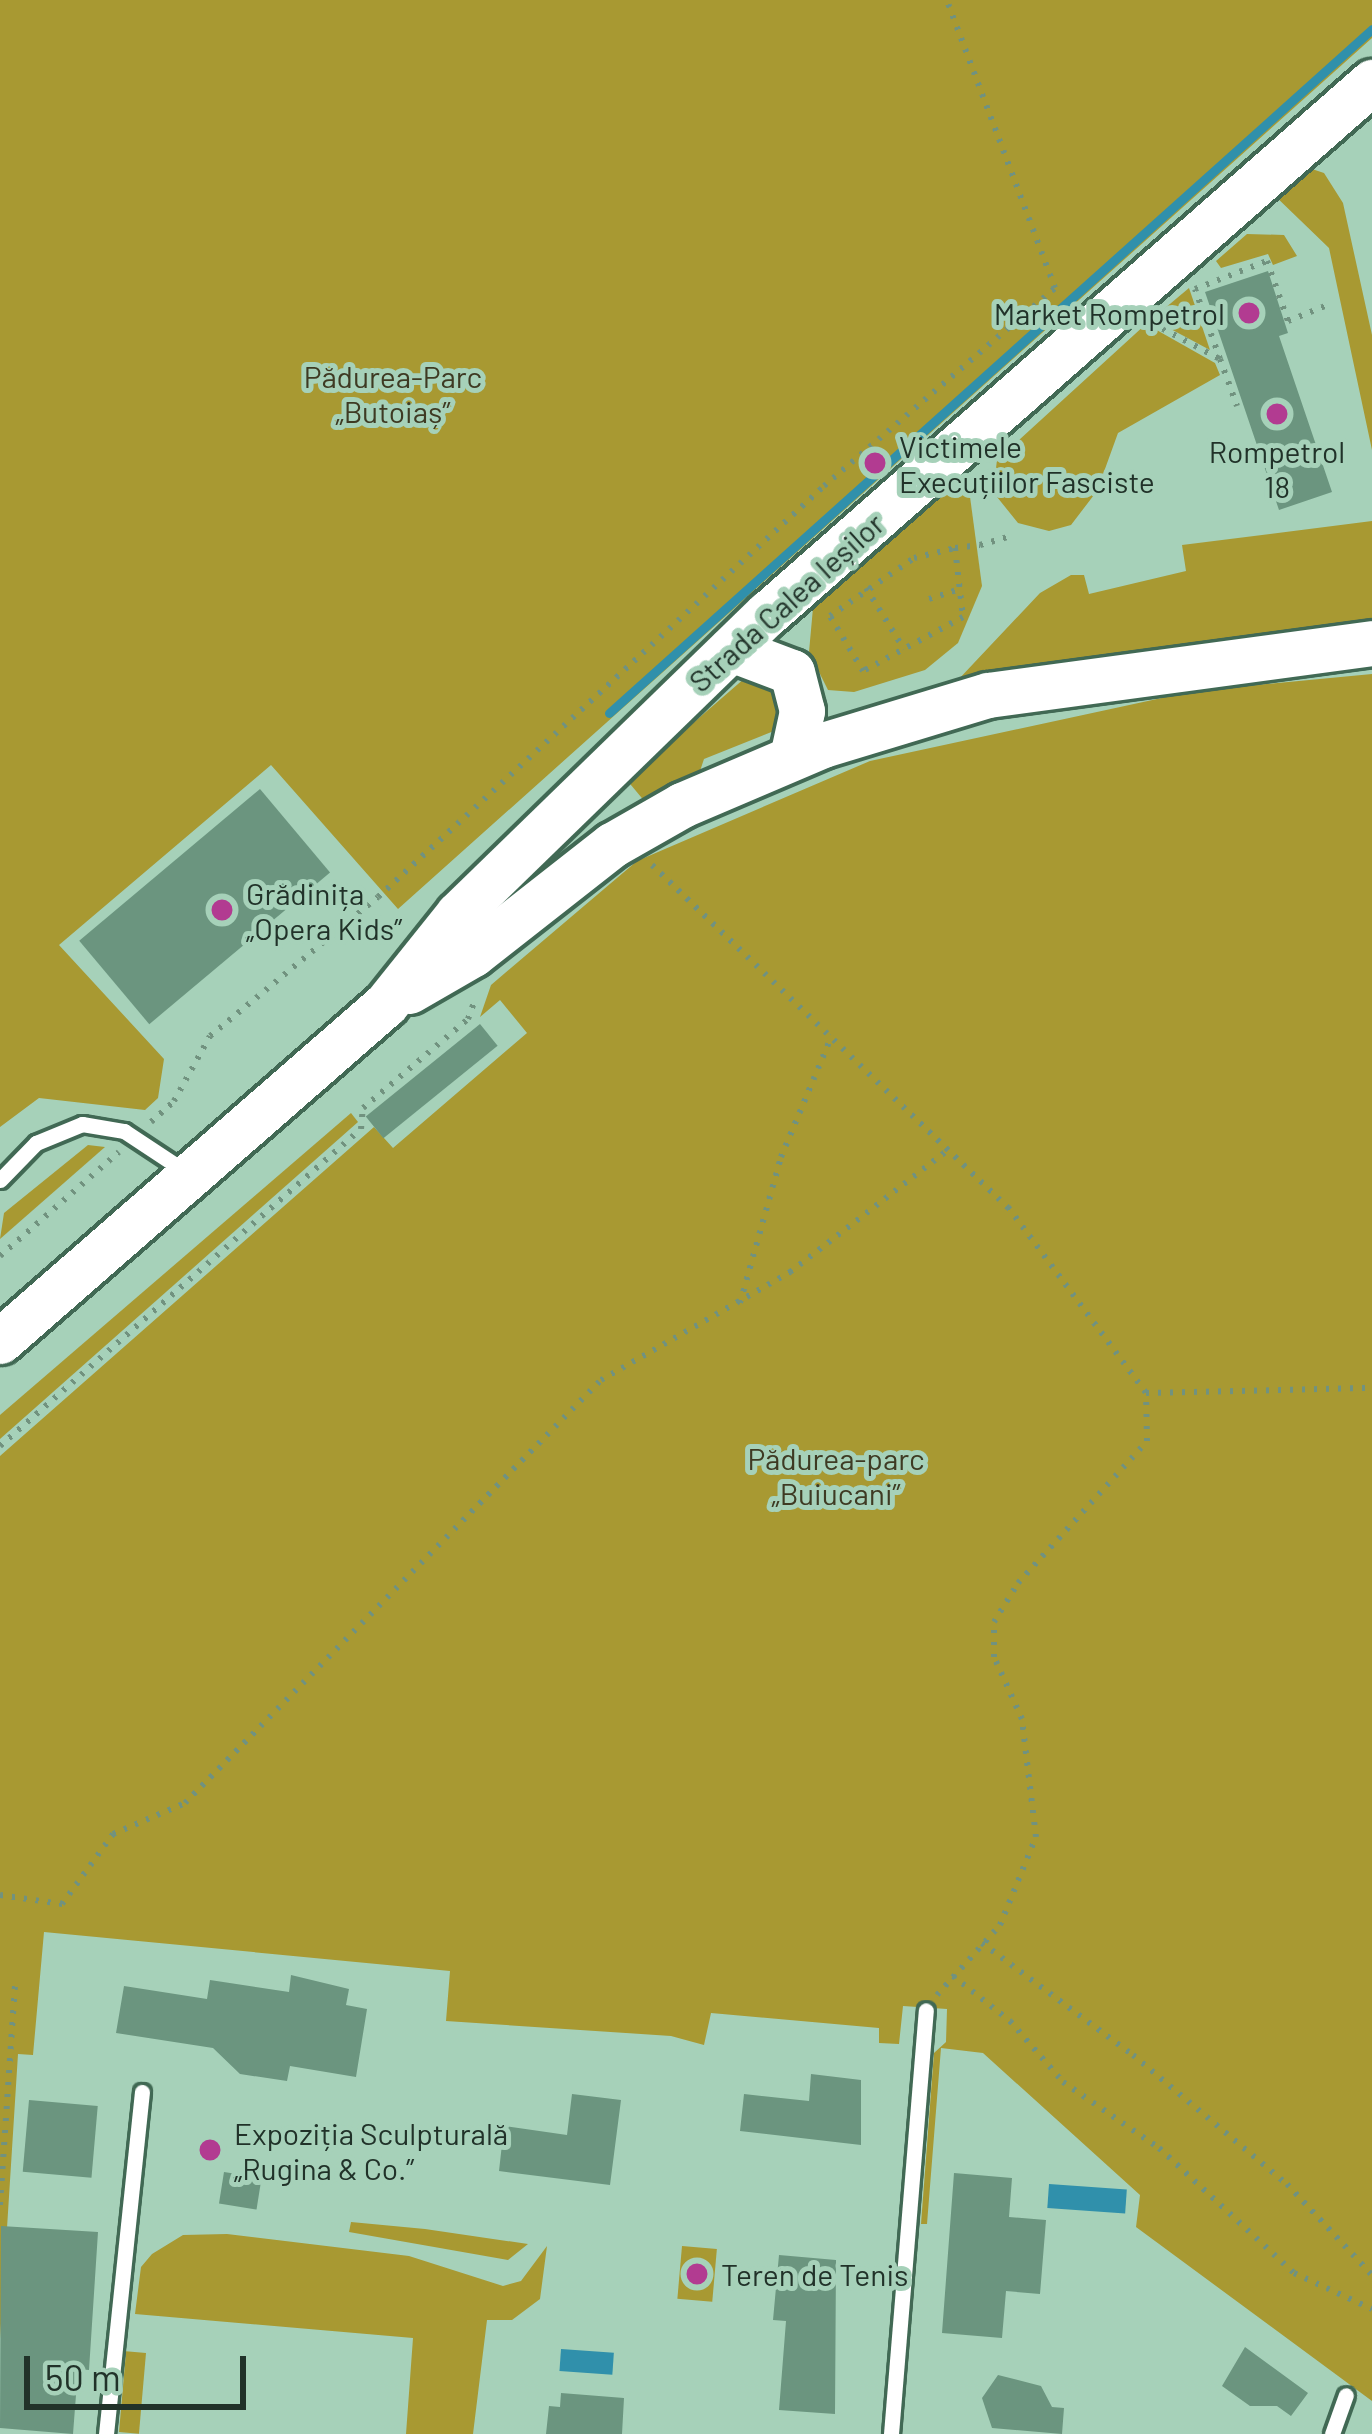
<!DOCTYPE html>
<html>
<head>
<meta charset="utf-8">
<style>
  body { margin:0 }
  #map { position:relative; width:1372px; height:2434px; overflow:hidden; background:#a6d1b9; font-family:Barlow,sans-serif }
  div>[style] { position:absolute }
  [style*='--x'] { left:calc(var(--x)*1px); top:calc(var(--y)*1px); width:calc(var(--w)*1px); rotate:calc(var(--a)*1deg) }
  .green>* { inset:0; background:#a89932; transform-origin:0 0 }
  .water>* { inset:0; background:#3090ab; transform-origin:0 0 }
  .stream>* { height:9px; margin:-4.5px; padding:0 4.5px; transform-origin:4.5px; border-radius:4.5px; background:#3090ab }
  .building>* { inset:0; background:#6b957f; transform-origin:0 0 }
  .path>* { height:6px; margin-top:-3px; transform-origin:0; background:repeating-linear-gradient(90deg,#71927f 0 3px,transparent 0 12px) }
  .roads { filter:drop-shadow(3px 0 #416954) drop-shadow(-3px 0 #416954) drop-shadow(0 3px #416954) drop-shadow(0 -3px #416954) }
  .lane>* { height:15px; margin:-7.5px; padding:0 7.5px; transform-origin:7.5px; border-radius:7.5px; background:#fff }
  .primary>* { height:45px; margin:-22.5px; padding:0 22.5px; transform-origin:22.5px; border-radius:22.5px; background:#fff }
  .dots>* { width:33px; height:33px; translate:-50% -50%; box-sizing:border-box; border:6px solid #a6d1b9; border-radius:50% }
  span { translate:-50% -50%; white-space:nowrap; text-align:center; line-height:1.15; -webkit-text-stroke:10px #a6d1b9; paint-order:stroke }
  .poi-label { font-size:30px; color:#213229 }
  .right { translate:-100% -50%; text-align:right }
  .left { translate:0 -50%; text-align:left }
  .park-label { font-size:30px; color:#3e3a23 }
  .street-label { font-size:30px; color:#213229 }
  .scale { position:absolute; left:24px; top:2356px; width:222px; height:54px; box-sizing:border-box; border:6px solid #213229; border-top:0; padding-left:15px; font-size:36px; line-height:42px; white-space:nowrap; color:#213229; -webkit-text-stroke:9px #a6d1b9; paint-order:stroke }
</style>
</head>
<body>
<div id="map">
  <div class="green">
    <div style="clip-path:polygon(0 0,1372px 0,1372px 38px,398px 909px,271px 765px,59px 945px,164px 1059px,158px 1098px,145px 1110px,39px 1098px,0 1127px)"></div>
    <div style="clip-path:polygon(1306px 167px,1324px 173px,1343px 203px,1372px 335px,1372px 450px,1329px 248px,1271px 192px)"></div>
    <div style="clip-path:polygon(1247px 234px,1284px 235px,1297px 256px,1273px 265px,1268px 254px,1221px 268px,1216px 261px)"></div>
    <div style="clip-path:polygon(1189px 288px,1210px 350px,1152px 319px)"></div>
    <div style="clip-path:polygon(1146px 324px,1215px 363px,1220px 375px,1118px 433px,1097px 491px,1071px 525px,1049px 531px,1018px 523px,993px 492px,997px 460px)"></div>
    <div style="clip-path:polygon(966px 467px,982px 586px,958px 643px,925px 670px,854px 692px,828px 690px,809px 652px,813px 608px,826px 588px)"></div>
    <div style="clip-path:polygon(1372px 521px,1372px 623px,957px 681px,1040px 593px,1071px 575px,1084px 575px,1089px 594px,1186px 571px,1182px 545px)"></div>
    <div style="clip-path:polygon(753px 671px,770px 679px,784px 727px,704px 759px,697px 780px,646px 803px,621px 773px,649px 743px,677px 737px)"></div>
    <div style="clip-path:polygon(1372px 674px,1372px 2401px,1136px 2227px,1140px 2195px,983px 2053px,941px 2048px,927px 2224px,921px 2224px,934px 2053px,946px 2042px,947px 2009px,903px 2006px,899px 2044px,879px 2043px,879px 2028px,711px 2013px,704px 2045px,671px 2036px,446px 2021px,450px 1971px,44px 1932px,33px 2055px,18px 2054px,0 2339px,0 1456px,374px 1127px,393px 1148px,527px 1033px,500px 1000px,480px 1017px,491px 985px,637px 861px,870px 761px,1194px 691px)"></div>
    <div style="clip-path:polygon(351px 1113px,358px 1122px,0 1439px,0 1415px)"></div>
    <div style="clip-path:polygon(88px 1145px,105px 1147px,0 1239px,4px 1213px)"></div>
    <div style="clip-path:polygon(351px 2222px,425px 2229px,528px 2244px,508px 2260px,349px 2232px)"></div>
    <div style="clip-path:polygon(227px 2234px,409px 2256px,503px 2286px,521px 2281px,547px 2246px,540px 2299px,512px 2320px,487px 2320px,473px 2434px,406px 2434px,413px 2338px,135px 2314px,141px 2267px,152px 2254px,183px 2235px)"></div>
    <div style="left:682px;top:2246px;width:35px;height:53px;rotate:5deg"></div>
    <div style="left:146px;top:2353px;width:81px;height:20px;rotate:95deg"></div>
  </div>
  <div class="water">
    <div style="left:1049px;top:2184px;width:78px;height:24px;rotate:4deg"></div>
    <div style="left:561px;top:2349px;width:53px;height:22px;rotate:4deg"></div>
  </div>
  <div class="stream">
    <div style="--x:609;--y:713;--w:1025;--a:-41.87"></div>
  </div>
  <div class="building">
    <div style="clip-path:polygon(1268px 271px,1288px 333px,1279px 336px,1332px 492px,1279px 510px,1205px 292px)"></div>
    <div style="left:260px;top:789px;width:109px;height:236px;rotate:50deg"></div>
    <div style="left:480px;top:1024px;width:28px;height:147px;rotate:51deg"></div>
    <div style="clip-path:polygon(291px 1975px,349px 1989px,346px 2005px,367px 2009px,356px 2077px,290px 2066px,287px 2081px,240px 2074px,213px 2048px,116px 2033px,124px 1986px,207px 1999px,210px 1980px,289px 1992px)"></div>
    <div style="clip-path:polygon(811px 2074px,861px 2080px,861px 2145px,740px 2131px,744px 2094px,809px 2101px)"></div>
    <div style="clip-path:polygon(572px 2094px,621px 2100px,610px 2185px,499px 2171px,504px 2126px,567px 2135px)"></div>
    <div style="left:29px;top:2100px;width:69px;height:72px;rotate:5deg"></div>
    <div style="left:224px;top:2172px;width:38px;height:32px;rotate:9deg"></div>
    <div style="clip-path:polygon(954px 2173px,1012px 2178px,1009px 2217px,1046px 2220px,1040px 2294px,1006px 2291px,1002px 2338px,942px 2333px)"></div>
    <div style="clip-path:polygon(1px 2226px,98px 2232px,89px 2370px,78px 2369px,73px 2434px,0 2428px)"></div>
    <div style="clip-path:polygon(779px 2255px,836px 2260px,835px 2414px,779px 2410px,786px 2321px,773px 2320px)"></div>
    <div style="clip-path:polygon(1245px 2347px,1308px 2393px,1291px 2416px,1277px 2406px,1250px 2406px,1222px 2386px)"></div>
    <div style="clip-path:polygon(998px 2375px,1041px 2386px,1052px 2407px,1064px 2408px,1062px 2434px,992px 2428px,982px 2398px)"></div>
    <div style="clip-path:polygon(561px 2393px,624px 2398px,622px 2434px,546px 2434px,549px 2406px,560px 2407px)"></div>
  </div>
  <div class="path">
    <div style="--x:1152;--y:323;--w:77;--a:27.9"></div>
    <div style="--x:1220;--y:359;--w:50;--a:70.1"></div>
    <div style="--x:1220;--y:359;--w:74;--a:-109.7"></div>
    <div style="--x:1195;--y:289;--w:77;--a:-21.3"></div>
    <div style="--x:1267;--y:261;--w:64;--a:70.7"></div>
    <div style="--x:1288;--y:321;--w:40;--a:-22"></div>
    <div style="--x:955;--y:548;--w:69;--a:83.4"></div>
    <div style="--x:963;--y:617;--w:114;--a:151.6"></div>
    <div style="--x:863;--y:671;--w:64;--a:-121"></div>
    <div style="--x:830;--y:616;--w:102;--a:-34.6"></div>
    <div style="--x:914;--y:558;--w:42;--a:-13.7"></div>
    <div style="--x:955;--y:548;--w:25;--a:-7"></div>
    <div style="--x:980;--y:545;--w:32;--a:-16"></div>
    <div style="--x:866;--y:588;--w:72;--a:58.1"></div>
    <div style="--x:929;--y:599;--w:33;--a:-18"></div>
    <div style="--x:652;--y:865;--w:494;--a:43.9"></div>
    <div style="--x:1008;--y:1207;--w:232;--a:53.4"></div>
    <div style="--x:1146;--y:1393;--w:226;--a:-1.3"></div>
    <div style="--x:151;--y:1122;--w:31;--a:-42"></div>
    <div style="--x:174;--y:1101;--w:74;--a:-61"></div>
    <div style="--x:210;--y:1036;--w:218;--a:-39.6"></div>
    <div style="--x:378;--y:897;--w:606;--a:-42.66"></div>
    <div style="--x:824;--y:486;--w:304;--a:-40.6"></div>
    <div style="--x:1055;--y:288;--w:308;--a:-110.6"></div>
    <div style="--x:0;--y:1256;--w:158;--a:-41.2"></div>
    <div style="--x:740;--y:1303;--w:152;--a:-74.3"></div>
    <div style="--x:781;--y:1157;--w:132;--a:-67.3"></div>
    <div style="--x:0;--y:1446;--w:480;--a:-41.3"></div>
    <div style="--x:361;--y:1129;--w:21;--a:-85"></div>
    <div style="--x:363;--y:1108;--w:138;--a:-40.3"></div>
    <div style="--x:468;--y:1019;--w:23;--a:-70"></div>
    <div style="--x:0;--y:1895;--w:63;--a:8.3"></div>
    <div style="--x:62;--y:1904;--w:87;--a:-53.9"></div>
    <div style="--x:113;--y:1834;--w:78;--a:-23.3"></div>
    <div style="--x:185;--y:1803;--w:593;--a:-45.48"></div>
    <div style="--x:601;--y:1380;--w:218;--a:-29.7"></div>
    <div style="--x:790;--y:1272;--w:201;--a:-37.7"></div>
    <div style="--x:982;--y:1943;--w:188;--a:36.6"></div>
    <div style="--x:1133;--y:2055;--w:201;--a:40"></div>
    <div style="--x:1287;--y:2184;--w:125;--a:47"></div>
    <div style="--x:953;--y:1976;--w:73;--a:38.3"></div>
    <div style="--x:1010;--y:2021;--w:81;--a:49"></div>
    <div style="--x:1063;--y:2082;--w:116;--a:34.5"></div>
    <div style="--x:1159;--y:2148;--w:184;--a:42.8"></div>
    <div style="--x:1294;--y:2273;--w:86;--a:24.8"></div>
    <div style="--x:937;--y:1995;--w:94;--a:-48"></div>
    <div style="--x:1000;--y:1925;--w:95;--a:-67.8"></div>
    <div style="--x:1036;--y:1837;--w:119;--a:-96.8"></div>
    <div style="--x:1022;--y:1719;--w:68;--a:-114.3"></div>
    <div style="--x:994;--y:1657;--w:35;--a:-90"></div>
    <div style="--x:994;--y:1622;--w:46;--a:-58.4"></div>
    <div style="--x:1018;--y:1583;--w:192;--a:-47.7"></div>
    <div style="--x:1147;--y:1441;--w:48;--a:-91.2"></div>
    <div style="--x:0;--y:2205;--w:220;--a:-86.1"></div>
  </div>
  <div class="roads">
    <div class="lane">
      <div style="--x:0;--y:1180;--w:52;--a:-45.8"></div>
      <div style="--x:36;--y:1143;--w:50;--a:-22.4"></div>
      <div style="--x:82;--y:1124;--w:43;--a:9.5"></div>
      <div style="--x:124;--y:1131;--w:74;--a:33.5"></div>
      <div style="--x:106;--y:2434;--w:344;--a:-84"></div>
      <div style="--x:891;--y:2434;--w:425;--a:-85.3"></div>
      <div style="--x:1332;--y:2434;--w:41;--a:-70.3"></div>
    </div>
    <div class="primary">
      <div style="--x:731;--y:649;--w:65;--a:20.7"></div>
      <div style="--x:792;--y:672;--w:40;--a:75.6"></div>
      <div style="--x:802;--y:711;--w:47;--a:102.3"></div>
      <div style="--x:409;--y:991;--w:74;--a:-30"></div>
      <div style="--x:473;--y:954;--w:177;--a:-38.1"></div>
      <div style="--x:612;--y:845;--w:81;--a:-29.7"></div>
      <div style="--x:682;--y:805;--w:153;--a:-23.1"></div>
      <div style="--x:823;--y:745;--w:172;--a:-16.9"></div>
      <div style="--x:988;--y:695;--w:388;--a:-7.7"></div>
      <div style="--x:0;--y:1341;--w:512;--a:-41.12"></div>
      <div style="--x:386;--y:1004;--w:115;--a:-51.3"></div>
      <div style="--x:458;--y:914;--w:431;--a:-44.2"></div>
      <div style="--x:767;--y:614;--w:806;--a:-41.33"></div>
    </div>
  </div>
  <div class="dots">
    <div style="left:1249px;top:313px;background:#b23b91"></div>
    <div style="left:1277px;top:414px;background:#b23b91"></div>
    <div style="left:875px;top:463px;background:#b23b91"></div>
    <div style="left:222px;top:910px;background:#b23b91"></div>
    <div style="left:210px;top:2150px;background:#b23b91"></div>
    <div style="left:697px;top:2274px;background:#b23b91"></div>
  </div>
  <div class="poi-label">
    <span class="right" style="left:1225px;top:313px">Market Rompetrol</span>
    <span class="left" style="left:899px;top:463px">Victimele<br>Execuțiilor Fasciste</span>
    <span style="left:1277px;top:468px">Rompetrol<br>18</span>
    <span class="left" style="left:246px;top:910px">Grădinița<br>„Opera Kids”</span>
    <span class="left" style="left:234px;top:2150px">Expoziția Sculpturală<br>„Rugina &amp; Co.”</span>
    <span class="left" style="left:721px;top:2274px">Teren de Tenis</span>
  </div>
  <div class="park-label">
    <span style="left:393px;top:393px">Pădurea-Parc<br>„Butoiaș”</span>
    <span style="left:836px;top:1475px">Pădurea-parc<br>„Buiucani”</span>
  </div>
  <div class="street-label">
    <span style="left:786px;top:602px;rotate:-42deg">Strada Calea Ieșilor</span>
  </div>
  <div class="scale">50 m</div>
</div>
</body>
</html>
